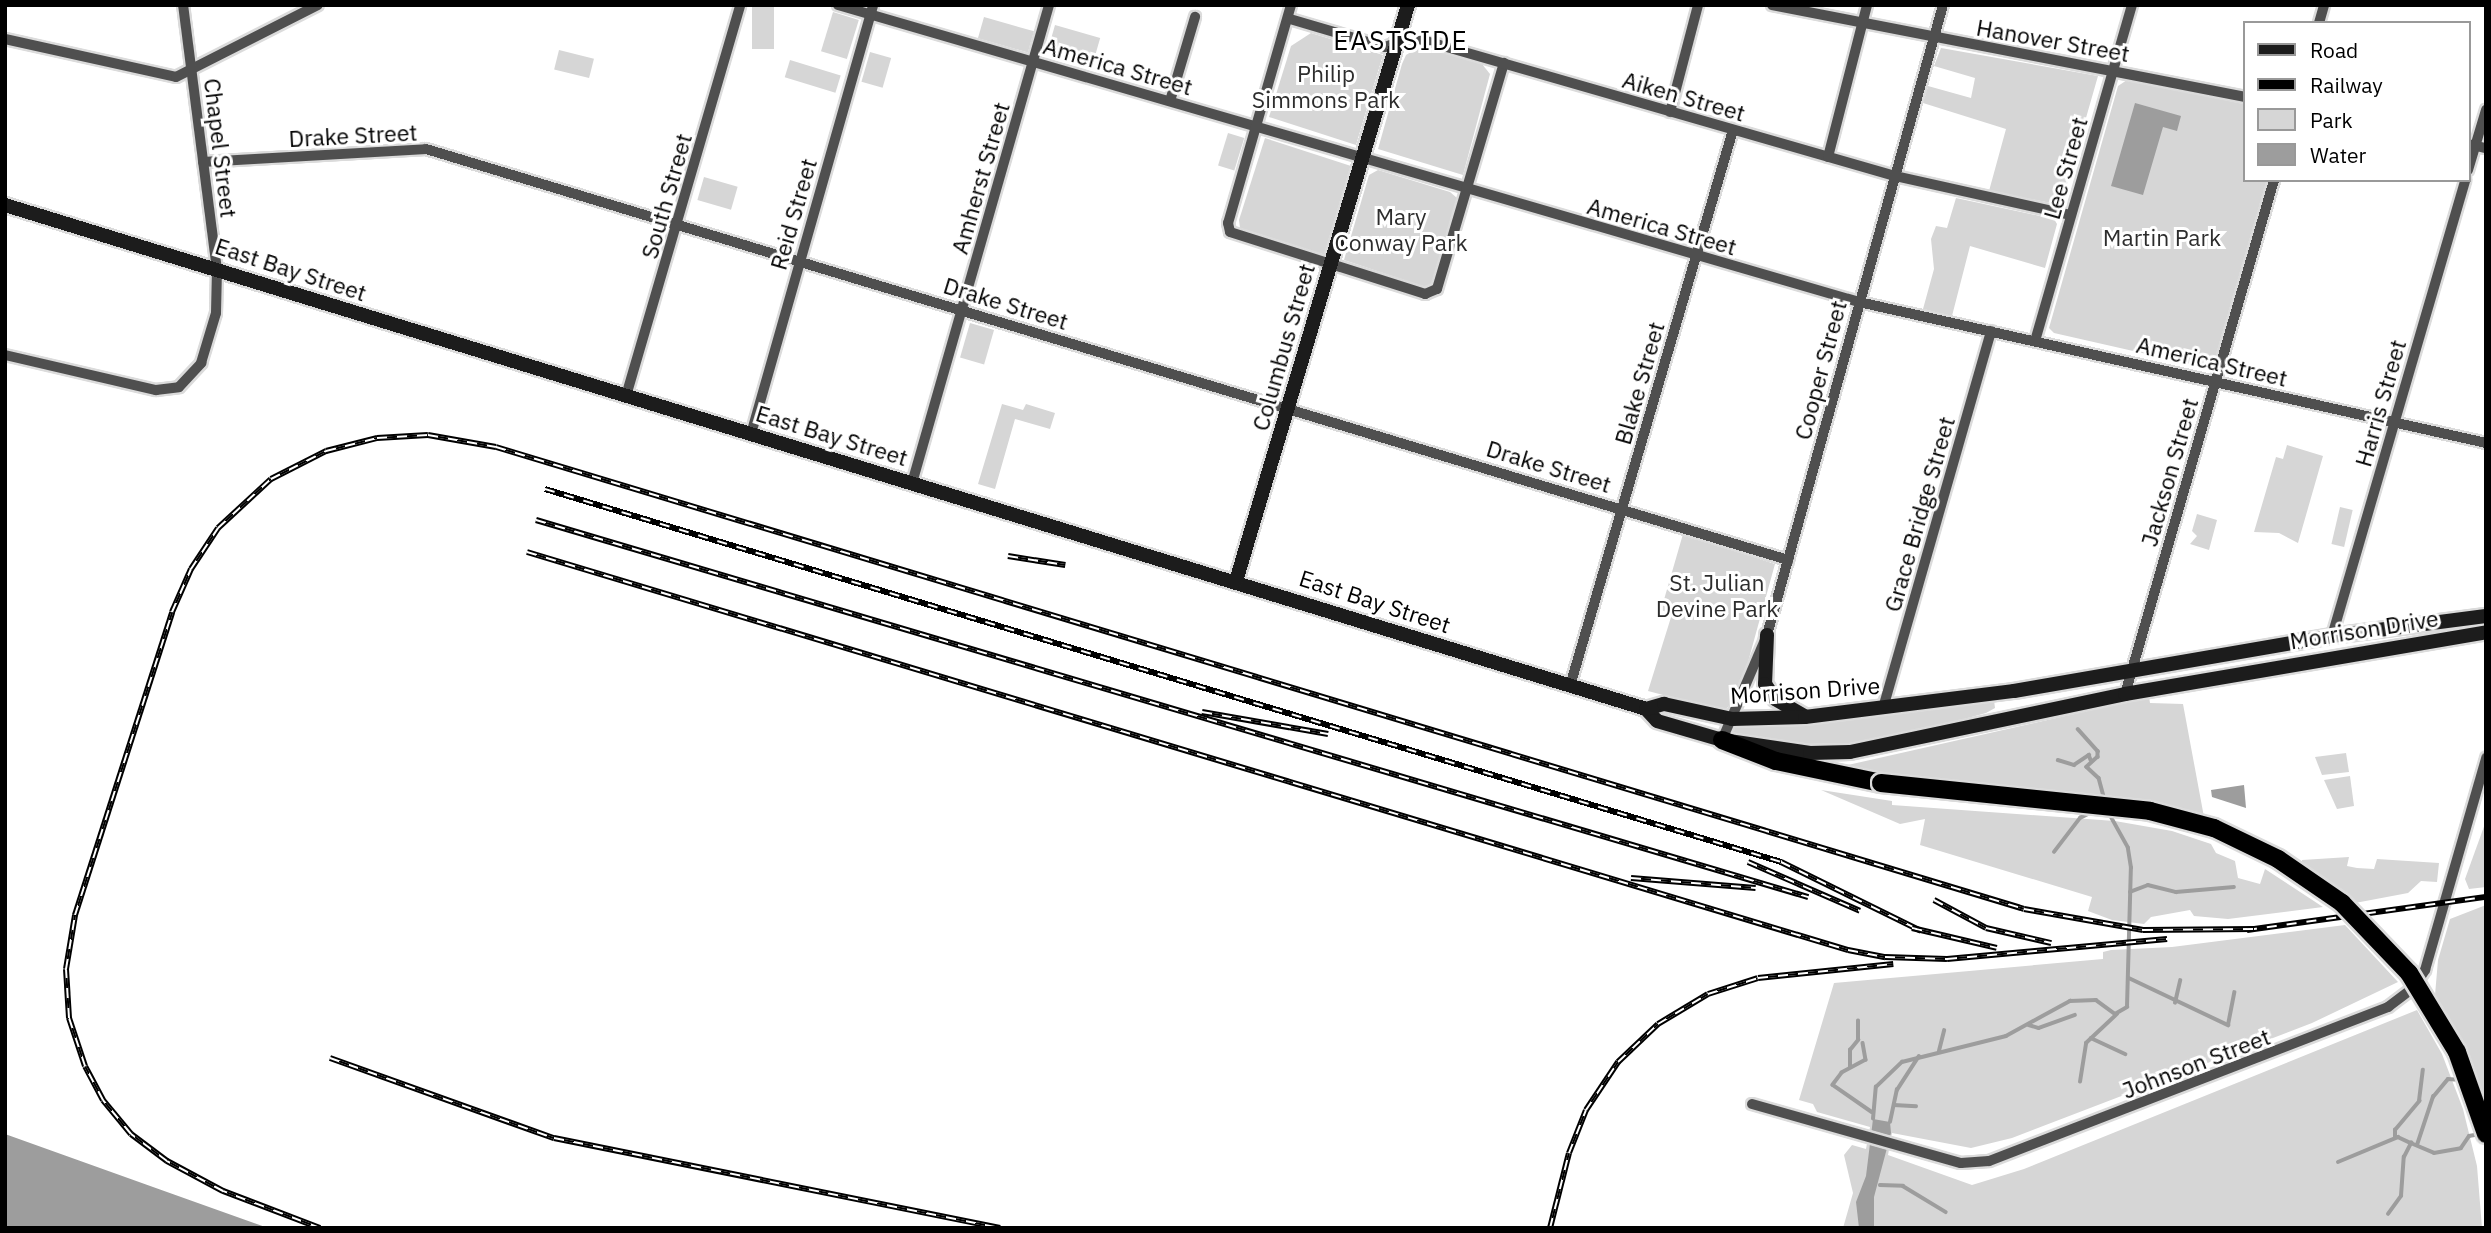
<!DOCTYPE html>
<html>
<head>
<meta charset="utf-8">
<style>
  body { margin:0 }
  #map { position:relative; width:2491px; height:1233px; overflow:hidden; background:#fff; font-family:"IBM Plex Sans",sans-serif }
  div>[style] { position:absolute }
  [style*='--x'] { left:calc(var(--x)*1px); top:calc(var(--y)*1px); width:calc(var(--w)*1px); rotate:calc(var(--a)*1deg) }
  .green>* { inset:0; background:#d6d6d6; transform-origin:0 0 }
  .water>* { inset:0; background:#9d9d9d }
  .stream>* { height:3.5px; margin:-1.75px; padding:0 1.75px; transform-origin:1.75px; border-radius:1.75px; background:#9d9d9d }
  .roads { filter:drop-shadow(2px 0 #dbdbdb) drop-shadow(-2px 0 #dbdbdb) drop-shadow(0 2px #dbdbdb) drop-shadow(0 -2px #dbdbdb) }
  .street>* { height:10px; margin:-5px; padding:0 5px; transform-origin:5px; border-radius:5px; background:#4f4f4f }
  .secondary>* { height:14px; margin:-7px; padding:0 7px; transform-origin:7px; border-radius:7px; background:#1c1c1c }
  .highway>* { height:18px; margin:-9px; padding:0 9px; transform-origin:9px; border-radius:9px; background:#000 }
  .rail>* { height:6px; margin-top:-3px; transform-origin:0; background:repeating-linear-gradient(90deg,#fff 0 10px,#000 0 20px); box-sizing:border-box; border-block:2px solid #000 }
  .bridges { filter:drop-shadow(2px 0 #dbdbdb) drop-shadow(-2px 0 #dbdbdb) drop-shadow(0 2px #dbdbdb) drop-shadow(0 -2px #dbdbdb) }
  .highway-bridge>* { height:18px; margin:-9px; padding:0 9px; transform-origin:9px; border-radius:9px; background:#000 }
  span { translate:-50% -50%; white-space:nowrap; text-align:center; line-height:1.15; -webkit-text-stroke:6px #fff; paint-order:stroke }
  .street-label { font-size:23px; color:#000 }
  .park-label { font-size:23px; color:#2d2d2d }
  .quarter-label { font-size:26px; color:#000; letter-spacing:2px }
  .frame { position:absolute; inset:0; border:7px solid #000; pointer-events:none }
  .legend { position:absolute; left:2243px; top:21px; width:228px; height:161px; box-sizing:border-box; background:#fff; border:2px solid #999; margin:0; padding:9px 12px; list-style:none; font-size:21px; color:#000 }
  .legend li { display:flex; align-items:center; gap:14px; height:35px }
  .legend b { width:35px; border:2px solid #999 }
</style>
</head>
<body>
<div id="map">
  <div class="green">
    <div style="left:752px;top:5px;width:22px;height:44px"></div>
    <div style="left:833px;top:12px;width:27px;height:41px;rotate:17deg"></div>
    <div style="left:984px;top:17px;width:52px;height:22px;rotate:16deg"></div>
    <div style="left:1055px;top:25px;width:47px;height:28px;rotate:16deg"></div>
    <div style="clip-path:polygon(1311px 33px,1383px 55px,1356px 145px,1269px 117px,1291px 46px)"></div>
    <div style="clip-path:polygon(1421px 46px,1482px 64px,1490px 74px,1463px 175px,1378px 149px,1402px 64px,1406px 55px)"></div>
    <div style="clip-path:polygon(1941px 48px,2098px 76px,2061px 205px,1989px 191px,2006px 129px,1923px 103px,1928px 86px,1971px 98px,1975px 78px,1934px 66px)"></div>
    <div style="left:559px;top:50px;width:36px;height:20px;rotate:14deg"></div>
    <div style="left:870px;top:52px;width:22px;height:31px;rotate:16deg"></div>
    <div style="left:790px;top:60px;width:53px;height:18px;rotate:17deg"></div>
    <div style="clip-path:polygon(2127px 80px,2244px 104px,2244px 180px,2267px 180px,2215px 358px,2208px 368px,2054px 333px,2049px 328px,2118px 86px)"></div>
    <div style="left:1228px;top:133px;width:17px;height:34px;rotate:17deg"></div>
    <div style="clip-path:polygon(1265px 138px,1351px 166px,1325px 255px,1240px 228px,1239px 220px)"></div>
    <div style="clip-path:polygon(1378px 170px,1450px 192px,1457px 198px,1433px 284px,1428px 288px,1344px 260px,1369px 175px)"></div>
    <div style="left:704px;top:177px;width:35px;height:24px;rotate:16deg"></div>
    <div style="clip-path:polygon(1956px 198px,2054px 219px,2057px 224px,2045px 268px,1970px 246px,1952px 316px,1923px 309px,1934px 269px,1931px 239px,1936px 226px,1947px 228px)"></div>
    <div style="left:970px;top:323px;width:25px;height:36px;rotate:16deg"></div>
    <div style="clip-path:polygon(1002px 404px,1023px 410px,1026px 404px,1055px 413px,1050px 429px,1015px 419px,995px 489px,978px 484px)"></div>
    <div style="clip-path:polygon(2287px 445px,2323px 456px,2298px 543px,2279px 533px,2254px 532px,2276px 457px,2283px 459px)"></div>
    <div style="left:2340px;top:507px;width:13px;height:38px;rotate:13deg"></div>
    <div style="clip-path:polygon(2197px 514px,2217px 520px,2209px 550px,2190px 544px,2197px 536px,2192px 531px)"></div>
    <div style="clip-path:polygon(1683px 534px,1775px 564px,1748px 662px,1733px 702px,1724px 711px,1648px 691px,1672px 614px,1661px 610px)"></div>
    <div style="clip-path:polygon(2149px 697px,2150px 703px,2183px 704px,2204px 817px,2135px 800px,1877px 776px,1839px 767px)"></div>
    <div style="clip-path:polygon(1994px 700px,1995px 708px,1986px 713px,1877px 743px,1804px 744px,1732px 734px,1733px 726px,1804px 725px)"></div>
    <div style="clip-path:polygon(2346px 753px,2349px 772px,2322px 775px,2315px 757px)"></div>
    <div style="clip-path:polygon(2350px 776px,2354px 806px,2337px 809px,2324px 780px)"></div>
    <div style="clip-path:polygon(1821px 790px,1892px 801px,1892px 805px,2115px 821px,2172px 831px,2211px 844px,2216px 853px,2235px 861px,2238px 878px,2260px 884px,2265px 869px,2323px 907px,2228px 919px,2194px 916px,2190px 910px,2151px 917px,2144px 924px,2112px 920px,2088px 911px,2092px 897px,1920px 845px,1925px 819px,1900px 824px)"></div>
    <div style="clip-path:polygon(2486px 821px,2486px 887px,2469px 889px,2465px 879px)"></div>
    <div style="clip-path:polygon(2349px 857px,2347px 866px,2357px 868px,2374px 869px,2377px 859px,2439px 863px,2437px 882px,2421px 881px,2408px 893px,2355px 903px,2302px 864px,2302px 860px)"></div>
    <div style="clip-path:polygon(2486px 905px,2486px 1103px,2465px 1050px,2435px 995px,2438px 960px,2450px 919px)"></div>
    <div style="clip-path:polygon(2345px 925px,2398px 982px,2312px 1023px,2012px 1138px,1971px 1148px,1892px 1133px,1888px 1155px,1972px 1185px,2024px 1169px,2417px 1010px,2442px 1054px,2463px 1109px,2477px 1166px,2482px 1228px,1843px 1228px,1853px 1193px,1844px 1155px,1852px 1145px,1866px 1149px,1870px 1127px,1817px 1112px,1813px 1104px,1799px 1100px,1834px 983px,2103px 959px,2103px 952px,2111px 950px,2172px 947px)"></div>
  </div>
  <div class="water">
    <div style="clip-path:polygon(2135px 103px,2181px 116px,2177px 131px,2163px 127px,2143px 195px,2111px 186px)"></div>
    <div style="clip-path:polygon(2244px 785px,2246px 808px,2212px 797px,2211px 790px)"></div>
    <div style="clip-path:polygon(1873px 1119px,1890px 1122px,1891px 1133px,1874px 1197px,1874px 1228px,1859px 1228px,1856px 1202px,1866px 1176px)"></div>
    <div style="clip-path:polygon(5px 1134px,153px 1187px,268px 1228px,5px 1228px)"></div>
  </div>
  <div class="stream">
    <div style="--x:2078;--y:729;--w:30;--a:48"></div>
    <div style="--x:2098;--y:751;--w:6;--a:90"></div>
    <div style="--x:2098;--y:757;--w:15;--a:138"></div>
    <div style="--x:2087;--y:767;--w:16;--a:43"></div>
    <div style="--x:2099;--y:778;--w:24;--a:75"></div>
    <div style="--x:2058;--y:760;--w:17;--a:17"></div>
    <div style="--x:2074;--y:765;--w:18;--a:-34"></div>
    <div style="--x:2089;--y:755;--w:5;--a:68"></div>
    <div style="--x:2054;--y:852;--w:43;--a:-52.6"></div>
    <div style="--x:2080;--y:818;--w:13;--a:-27"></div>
    <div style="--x:2130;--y:892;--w:19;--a:-21"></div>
    <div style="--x:2148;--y:885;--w:29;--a:14"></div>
    <div style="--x:2176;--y:892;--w:58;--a:-4.9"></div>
    <div style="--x:2129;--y:978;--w:110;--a:25.4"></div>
    <div style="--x:2228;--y:1025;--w:33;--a:-79"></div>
    <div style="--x:2175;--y:1003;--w:23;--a:-77"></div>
    <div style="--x:2029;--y:1025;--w:10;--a:17"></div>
    <div style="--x:2039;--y:1028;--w:38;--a:-20"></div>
    <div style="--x:2091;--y:1038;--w:38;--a:25"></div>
    <div style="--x:1863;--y:1043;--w:17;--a:80"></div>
    <div style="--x:1866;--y:1060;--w:27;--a:152"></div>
    <div style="--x:1842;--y:1073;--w:15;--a:127"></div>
    <div style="--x:1833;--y:1085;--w:47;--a:34.7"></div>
    <div style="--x:1939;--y:1051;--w:21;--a:-76"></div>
    <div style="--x:1850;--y:1067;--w:17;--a:-90"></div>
    <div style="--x:1850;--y:1050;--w:13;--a:-51"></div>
    <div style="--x:1858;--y:1040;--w:19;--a:-90"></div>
    <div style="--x:2080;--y:1082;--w:39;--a:-81"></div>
    <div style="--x:2086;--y:1043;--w:42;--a:-43.1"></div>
    <div style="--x:1894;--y:1105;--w:22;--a:3"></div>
    <div style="--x:1873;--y:1119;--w:32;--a:-85"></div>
    <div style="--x:1876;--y:1087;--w:36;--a:-44"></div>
    <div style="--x:1902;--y:1062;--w:107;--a:-14"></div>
    <div style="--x:2006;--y:1036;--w:73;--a:-28.7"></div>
    <div style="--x:2070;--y:1001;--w:26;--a:-2"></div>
    <div style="--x:2096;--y:1000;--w:24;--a:36"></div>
    <div style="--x:2115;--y:1014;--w:14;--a:-30"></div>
    <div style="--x:2127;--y:1007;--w:139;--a:-88.4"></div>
    <div style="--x:2131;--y:868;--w:20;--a:-99"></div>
    <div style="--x:2128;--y:848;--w:41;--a:-119.1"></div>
    <div style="--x:1890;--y:1122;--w:33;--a:-78"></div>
    <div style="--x:1897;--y:1090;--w:40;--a:-57.1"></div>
    <div style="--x:2395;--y:1138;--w:8;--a:-90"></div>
    <div style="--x:2395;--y:1130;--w:38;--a:-50"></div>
    <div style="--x:2419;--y:1101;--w:31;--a:-83"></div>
    <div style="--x:2417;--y:1145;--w:51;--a:-71.6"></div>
    <div style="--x:2433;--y:1097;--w:23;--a:-50"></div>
    <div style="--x:2448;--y:1079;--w:13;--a:4"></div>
    <div style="--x:2338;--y:1162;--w:65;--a:-22.6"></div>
    <div style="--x:2398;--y:1137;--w:14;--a:25"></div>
    <div style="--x:1880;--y:1185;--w:23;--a:2"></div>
    <div style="--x:1903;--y:1186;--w:50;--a:31.2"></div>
    <div style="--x:2388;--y:1214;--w:22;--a:-54"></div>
    <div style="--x:2401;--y:1196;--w:39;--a:-86"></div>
    <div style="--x:2404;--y:1157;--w:16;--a:-63"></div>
    <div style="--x:2411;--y:1143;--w:25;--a:23"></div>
    <div style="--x:2434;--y:1153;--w:27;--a:-10"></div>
    <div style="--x:2461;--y:1148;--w:14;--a:-56"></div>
    <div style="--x:2469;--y:1136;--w:11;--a:-10"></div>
    <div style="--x:2394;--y:1228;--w:13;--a:0"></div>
  </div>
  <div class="roads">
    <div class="street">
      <div style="--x:838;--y:5;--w:1063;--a:16.22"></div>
      <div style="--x:1859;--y:302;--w:643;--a:12.67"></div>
      <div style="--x:1291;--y:5;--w:227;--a:106.1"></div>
      <div style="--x:1228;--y:223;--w:9;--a:77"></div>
      <div style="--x:1230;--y:232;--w:205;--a:17.6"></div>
      <div style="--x:1425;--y:294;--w:13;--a:-23"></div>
      <div style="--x:1437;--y:289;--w:236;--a:-73.5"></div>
      <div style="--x:1772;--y:5;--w:481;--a:11"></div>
      <div style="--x:1290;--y:19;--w:99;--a:16.4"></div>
      <div style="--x:1385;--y:47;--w:29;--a:-20"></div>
      <div style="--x:1412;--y:37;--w:503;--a:16.06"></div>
      <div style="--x:1895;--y:176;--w:180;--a:12.5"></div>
      <div style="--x:2319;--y:23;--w:19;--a:-74"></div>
      <div style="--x:5;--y:39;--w:175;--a:12.5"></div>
      <div style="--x:176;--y:77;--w:159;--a:-26.9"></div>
      <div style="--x:1170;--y:101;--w:88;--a:-73.4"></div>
      <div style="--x:1670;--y:112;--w:111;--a:-75.3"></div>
      <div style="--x:2468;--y:144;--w:18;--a:13"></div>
      <div style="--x:1828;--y:157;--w:157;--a:-75.6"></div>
      <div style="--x:203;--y:162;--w:223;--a:-3.3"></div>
      <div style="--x:426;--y:149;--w:1423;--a:16.79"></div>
      <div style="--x:2468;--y:170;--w:63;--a:-73.3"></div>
      <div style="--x:2035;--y:341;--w:350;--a:-73.9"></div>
      <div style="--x:5;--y:355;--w:155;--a:13.1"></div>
      <div style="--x:156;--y:390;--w:23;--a:-7"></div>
      <div style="--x:179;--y:387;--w:33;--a:-47"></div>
      <div style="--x:201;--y:363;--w:52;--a:-73.3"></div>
      <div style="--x:216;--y:313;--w:43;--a:-88.7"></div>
      <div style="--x:217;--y:270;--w:267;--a:-97.3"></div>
      <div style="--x:626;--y:396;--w:407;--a:-73.7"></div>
      <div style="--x:751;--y:434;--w:446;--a:-74.1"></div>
      <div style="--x:912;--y:483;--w:497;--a:-74"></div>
      <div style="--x:2332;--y:636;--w:475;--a:-73.7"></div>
      <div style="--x:1570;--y:686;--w:579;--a:-73.66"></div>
      <div style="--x:2125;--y:694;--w:535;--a:-73.83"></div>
      <div style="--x:1883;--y:708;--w:392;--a:-74"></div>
      <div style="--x:1722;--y:740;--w:114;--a:-66.8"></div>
      <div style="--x:1767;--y:635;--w:654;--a:-74.39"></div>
      <div style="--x:1752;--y:1104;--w:217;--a:15.8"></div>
      <div style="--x:1961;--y:1163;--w:28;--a:-4"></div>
      <div style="--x:1989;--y:1161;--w:428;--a:-21.1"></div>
      <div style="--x:2388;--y:1007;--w:31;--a:-37"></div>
      <div style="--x:2413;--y:988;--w:22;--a:-56"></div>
      <div style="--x:2425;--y:970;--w:221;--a:-73.9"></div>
    </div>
    <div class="secondary">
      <div style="--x:5;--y:205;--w:1717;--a:17.07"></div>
      <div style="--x:1236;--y:581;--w:601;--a:-73.37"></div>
      <div style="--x:1767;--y:635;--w:49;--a:92.3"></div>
      <div style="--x:1765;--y:684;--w:18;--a:56"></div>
      <div style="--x:1775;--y:699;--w:34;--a:30"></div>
      <div style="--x:1646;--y:709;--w:16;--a:47"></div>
      <div style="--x:1657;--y:721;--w:68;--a:16.3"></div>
      <div style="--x:1722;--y:740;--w:89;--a:8.4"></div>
      <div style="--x:1810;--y:753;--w:40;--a:-1.4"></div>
      <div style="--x:1850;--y:752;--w:281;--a:-11.9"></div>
      <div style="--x:2125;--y:694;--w:366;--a:-9.7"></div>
      <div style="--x:1646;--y:709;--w:19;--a:-16"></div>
      <div style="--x:1664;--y:704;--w:70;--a:12.4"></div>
      <div style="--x:1732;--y:719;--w:73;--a:-1.6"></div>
      <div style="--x:1805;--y:717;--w:211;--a:-7.1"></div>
      <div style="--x:2014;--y:691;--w:323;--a:-9.8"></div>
      <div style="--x:2332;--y:636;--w:155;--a:-7.4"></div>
    </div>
    <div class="highway">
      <div style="--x:1722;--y:740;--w:58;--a:21.3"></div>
      <div style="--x:1776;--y:761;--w:107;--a:11.8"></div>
    </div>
  </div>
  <div class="rail">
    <div style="--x:545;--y:489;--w:1291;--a:16.79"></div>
    <div style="--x:1781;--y:862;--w:156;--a:26.2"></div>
    <div style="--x:536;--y:520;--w:1327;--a:16.51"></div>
    <div style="--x:527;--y:552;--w:1380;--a:16.77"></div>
    <div style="--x:1848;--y:950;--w:38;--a:11"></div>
    <div style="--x:1885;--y:957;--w:62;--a:1.8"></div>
    <div style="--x:1947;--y:959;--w:221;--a:-5.2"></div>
    <div style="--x:1008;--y:556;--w:58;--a:9"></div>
    <div style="--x:1202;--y:712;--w:128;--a:9.9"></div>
    <div style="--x:1748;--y:862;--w:122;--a:23.6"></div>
    <div style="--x:1631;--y:878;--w:125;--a:4.6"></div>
    <div style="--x:1934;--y:900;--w:59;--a:28.3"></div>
    <div style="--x:1986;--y:928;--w:67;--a:13"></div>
    <div style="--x:1912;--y:928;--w:87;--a:13.2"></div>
    <div style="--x:2247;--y:930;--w:241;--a:-7.9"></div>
    <div style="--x:330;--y:1058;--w:238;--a:19.7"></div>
    <div style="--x:554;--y:1138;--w:455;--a:11.4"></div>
    <div style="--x:320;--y:1228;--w:104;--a:-159.1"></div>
    <div style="--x:223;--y:1191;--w:64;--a:-151.8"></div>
    <div style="--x:167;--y:1161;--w:45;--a:-143.1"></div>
    <div style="--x:131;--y:1134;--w:44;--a:-129.5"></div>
    <div style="--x:103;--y:1100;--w:38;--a:-118"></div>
    <div style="--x:85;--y:1066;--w:51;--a:-108.4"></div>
    <div style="--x:69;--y:1018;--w:49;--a:-93.5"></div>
    <div style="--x:66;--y:969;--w:55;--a:-80.5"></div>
    <div style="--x:75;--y:915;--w:318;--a:-72.2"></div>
    <div style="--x:172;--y:612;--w:47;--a:-66.2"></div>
    <div style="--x:191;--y:569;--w:49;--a:-56.6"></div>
    <div style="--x:218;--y:528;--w:72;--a:-42.8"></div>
    <div style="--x:271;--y:479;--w:62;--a:-27"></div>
    <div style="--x:326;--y:451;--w:53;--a:-14.3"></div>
    <div style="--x:377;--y:438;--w:51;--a:-3.4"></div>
    <div style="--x:428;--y:435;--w:69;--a:10"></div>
    <div style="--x:496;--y:447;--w:1596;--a:16.82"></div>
    <div style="--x:2024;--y:909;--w:121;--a:10"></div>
    <div style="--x:2143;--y:930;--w:111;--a:-0.5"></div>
    <div style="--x:1550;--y:1228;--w:77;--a:-75.8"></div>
    <div style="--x:1569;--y:1153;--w:46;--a:-68.4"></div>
    <div style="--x:1586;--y:1110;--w:58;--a:-56.3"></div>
    <div style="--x:1618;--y:1062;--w:55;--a:-43.5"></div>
    <div style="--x:1658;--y:1024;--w:58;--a:-31"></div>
    <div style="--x:1708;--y:994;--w:52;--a:-17.7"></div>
    <div style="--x:1758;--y:978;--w:136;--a:-5.9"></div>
  </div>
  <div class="bridges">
    <div class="highway-bridge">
      <div style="--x:1881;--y:783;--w:270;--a:5.9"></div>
      <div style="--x:2150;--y:811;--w:66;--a:14.9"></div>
      <div style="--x:2214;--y:828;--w:71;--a:25.8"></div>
      <div style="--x:2278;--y:859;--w:78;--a:34.5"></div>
      <div style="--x:2342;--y:903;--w:97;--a:46.3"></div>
      <div style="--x:2409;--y:973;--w:92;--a:58.7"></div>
      <div style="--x:2457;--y:1052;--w:87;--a:70.5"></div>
    </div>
  </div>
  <div class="street-label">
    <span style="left:2053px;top:40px;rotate:10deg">Hanover Street</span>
    <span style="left:1118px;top:66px;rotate:16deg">America Street</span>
    <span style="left:1684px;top:96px;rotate:16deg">Aiken Street</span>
    <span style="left:353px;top:135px;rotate:-3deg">Drake Street</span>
    <span style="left:221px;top:148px;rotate:83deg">Chapel Street</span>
    <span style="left:2065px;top:168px;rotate:-74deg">Lee Street</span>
    <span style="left:980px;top:178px;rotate:-74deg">Amherst Street</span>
    <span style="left:666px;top:196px;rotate:-74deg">South Street</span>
    <span style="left:793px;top:214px;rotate:-74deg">Reid Street</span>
    <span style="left:1662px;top:226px;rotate:16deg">America Street</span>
    <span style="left:291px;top:269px;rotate:18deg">East Bay Street</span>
    <span style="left:1006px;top:303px;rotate:17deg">Drake Street</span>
    <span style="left:1283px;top:347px;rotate:-74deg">Columbus Street</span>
    <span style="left:2212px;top:361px;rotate:13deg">America Street</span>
    <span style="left:1820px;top:370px;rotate:-75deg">Cooper Street</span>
    <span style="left:1639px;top:383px;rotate:-74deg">Blake Street</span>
    <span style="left:2380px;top:403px;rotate:-74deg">Harris Street</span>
    <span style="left:832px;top:435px;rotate:17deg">East Bay Street</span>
    <span style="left:1549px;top:466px;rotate:17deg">Drake Street</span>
    <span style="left:2169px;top:472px;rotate:-74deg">Jackson Street</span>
    <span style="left:1919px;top:514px;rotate:-74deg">Grace Bridge Street</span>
    <span style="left:1375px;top:601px;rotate:18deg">East Bay Street</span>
    <span style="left:2364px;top:629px;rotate:-9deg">Morrison Drive</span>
    <span style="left:1805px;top:690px;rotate:-4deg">Morrison Drive</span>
    <span style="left:2196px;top:1063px;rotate:-21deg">Johnson Street</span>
  </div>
  <div class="park-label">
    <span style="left:1326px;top:86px">Philip<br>Simmons Park</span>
    <span style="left:1401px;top:229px">Mary<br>Conway Park</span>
    <span style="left:2162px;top:237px">Martin Park</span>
    <span style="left:1717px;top:595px">St. Julian<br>Devine Park</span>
  </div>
  <div class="quarter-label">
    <span style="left:1401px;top:41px">EASTSIDE</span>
  </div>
  <div class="frame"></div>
  <ul class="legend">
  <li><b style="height:9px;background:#1c1c1c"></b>Road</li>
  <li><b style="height:9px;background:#000"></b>Railway</li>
  <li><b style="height:19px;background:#d6d6d6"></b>Park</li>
  <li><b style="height:19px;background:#9d9d9d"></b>Water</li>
  </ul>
</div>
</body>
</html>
